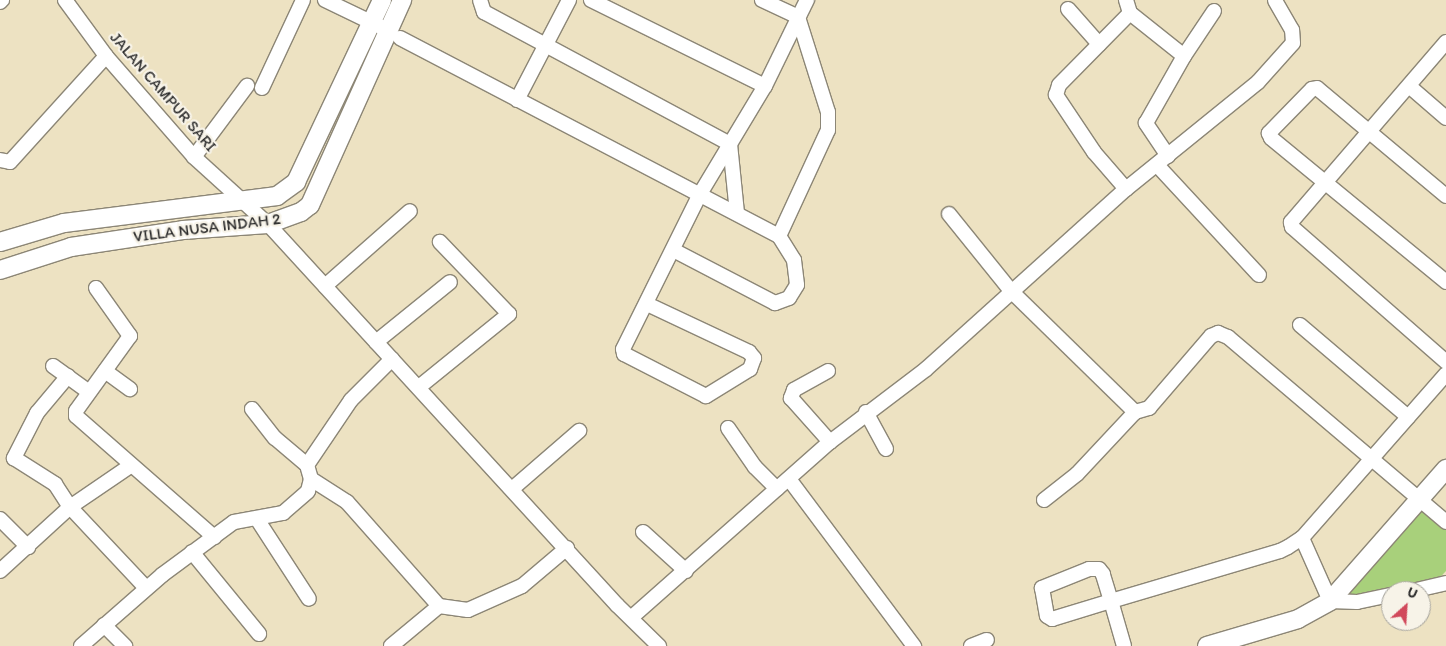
<!DOCTYPE html>
<html>
<head>
<meta charset="utf-8">
<style>
  body { margin:0 }
  #map { position:relative; width:1446px; height:646px; overflow:hidden; background:#ede2c2; font-family:Itim,sans-serif }
  div>[style] { position:absolute }
  [style*='--x'] { left:calc(var(--x)*1px); top:calc(var(--y)*1px); width:calc(var(--w)*1px); rotate:calc(var(--a)*1deg) }
  .green>* { inset:0; background:#a8d07b }
  .roads { filter:drop-shadow(1px 0 #8c8676) drop-shadow(-1px 0 #8c8676) drop-shadow(0 1px #8c8676) drop-shadow(0 -1px #8c8676) }
  .minor>* { height:14px; margin:-7px; padding:0 7px; transform-origin:7px; border-radius:7px; background:#fff }
  .tertiary>* { height:18px; margin:-9px; padding:0 9px; transform-origin:9px; border-radius:9px; background:#fff }
  span { translate:-50% -50%; white-space:nowrap; text-align:center; line-height:1.15; -webkit-text-stroke:4.5px #f7f3e8; paint-order:stroke }
  .street-label { font-size:16px; color:#2b2b2b }
  .north { position:absolute; left:1381px; top:581px; width:50px; height:50px; box-sizing:border-box; background:#f7f3e8; border:1px solid #a5a39c; border-radius:50%; rotate:26deg; font-size:14px; font-weight:700; line-height:20px; text-align:center; color:#2b2b2b }
  .north::after { content:''; display:block; margin:auto; width:18px; height:22px; background:#d1495b; clip-path:polygon(50% 0,100% 100%,50% 72%,0 100%) }
</style>
</head>
<body>
<div id="map">
  <div class="green">
    <div style="clip-path:polygon(1422px 501px,1446px 522px,1446px 571px,1431px 587px,1391px 591px,1357px 602px,1346px 592px)"></div>
  </div>
  <div class="roads">
    <div class="minor">
      <div style="--x:65;--y:0;--w:69;--a:53.8"></div>
      <div style="--x:106;--y:56;--w:134;--a:48.9"></div>
      <div style="--x:194;--y:157;--w:100;--a:42.2"></div>
      <div style="--x:268;--y:224;--w:517;--a:47.51"></div>
      <div style="--x:617;--y:605;--w:59;--a:44.3"></div>
      <div style="--x:325;--y:0;--w:62;--a:25.7"></div>
      <div style="--x:480;--y:0;--w:13;--a:72"></div>
      <div style="--x:484;--y:12;--w:279;--a:28.2"></div>
      <div style="--x:730;--y:144;--w:69;--a:84.2"></div>
      <div style="--x:591;--y:0;--w:194;--a:26.3"></div>
      <div style="--x:762;--y:0;--w:40;--a:25"></div>
      <div style="--x:798;--y:17;--w:100;--a:72.5"></div>
      <div style="--x:828;--y:112;--w:18;--a:90"></div>
      <div style="--x:828;--y:130;--w:117;--a:114.8"></div>
      <div style="--x:0;--y:2;--w:3;--a:-45"></div>
      <div style="--x:1068;--y:9;--w:47;--a:48.5"></div>
      <div style="--x:1130;--y:13;--w:69;--a:38.5"></div>
      <div style="--x:400;--y:38;--w:428;--a:27.6"></div>
      <div style="--x:779;--y:236;--w:28;--a:58"></div>
      <div style="--x:794;--y:260;--w:25;--a:83"></div>
      <div style="--x:797;--y:285;--w:15;--a:122"></div>
      <div style="--x:789;--y:298;--w:15;--a:160"></div>
      <div style="--x:775;--y:303;--w:115;--a:-152.5"></div>
      <div style="--x:1446;--y:42;--w:238;--a:130.7"></div>
      <div style="--x:1291;--y:222;--w:5;--a:79"></div>
      <div style="--x:1292;--y:227;--w:205;--a:41.2"></div>
      <div style="--x:1409;--y:86;--w:49;--a:40.9"></div>
      <div style="--x:262;--y:88;--w:97;--a:-65"></div>
      <div style="--x:517;--y:100;--w:113;--a:-62.5"></div>
      <div style="--x:1168;--y:156;--w:40;--a:-124"></div>
      <div style="--x:1146;--y:123;--w:77;--a:-60.4"></div>
      <div style="--x:1184;--y:56;--w:54;--a:-56.3"></div>
      <div style="--x:194;--y:157;--w:89;--a:-53.3"></div>
      <div style="--x:0;--y:160;--w:10;--a:11"></div>
      <div style="--x:10;--y:162;--w:143;--a:-47.8"></div>
      <div style="--x:1157;--y:165;--w:150;--a:47.2"></div>
      <div style="--x:1126;--y:189;--w:49;--a:-130.9"></div>
      <div style="--x:1094;--y:152;--w:69;--a:-123.7"></div>
      <div style="--x:1056;--y:95;--w:10;--a:-73"></div>
      <div style="--x:1059;--y:85;--w:101;--a:-45.4"></div>
      <div style="--x:1130;--y:13;--w:14;--a:-107"></div>
      <div style="--x:1446;--y:196;--w:168;--a:-140.1"></div>
      <div style="--x:1317;--y:88;--w:5;--a:169"></div>
      <div style="--x:1312;--y:89;--w:62;--a:134.3"></div>
      <div style="--x:1269;--y:133;--w:5;--a:68"></div>
      <div style="--x:1271;--y:138;--w:227;--a:39.4"></div>
      <div style="--x:949;--y:214;--w:100;--a:51.1"></div>
      <div style="--x:1012;--y:292;--w:172;--a:44.3"></div>
      <div style="--x:325;--y:286;--w:113;--a:-41.4"></div>
      <div style="--x:96;--y:288;--w:59;--a:54.7"></div>
      <div style="--x:130;--y:336;--w:92;--a:125.8"></div>
      <div style="--x:76;--y:411;--w:5;--a:90"></div>
      <div style="--x:76;--y:416;--w:184;--a:41.2"></div>
      <div style="--x:647;--y:304;--w:113;--a:25.2"></div>
      <div style="--x:749;--y:352;--w:8;--a:50"></div>
      <div style="--x:754;--y:358;--w:12;--a:110"></div>
      <div style="--x:750;--y:369;--w:52;--a:148.5"></div>
      <div style="--x:706;--y:396;--w:92;--a:-152.9"></div>
      <div style="--x:624;--y:354;--w:5;--a:-101"></div>
      <div style="--x:623;--y:349;--w:173;--a:-63.6"></div>
      <div style="--x:700;--y:194;--w:126;--a:-59"></div>
      <div style="--x:765;--y:86;--w:96;--a:-64"></div>
      <div style="--x:1300;--y:325;--w:142;--a:40.4"></div>
      <div style="--x:376;--y:342;--w:95;--a:-39"></div>
      <div style="--x:53;--y:366;--w:44;--a:35.8"></div>
      <div style="--x:105;--y:371;--w:31;--a:36"></div>
      <div style="--x:828;--y:371;--w:39;--a:151"></div>
      <div style="--x:794;--y:390;--w:9;--a:111"></div>
      <div style="--x:791;--y:398;--w:59;--a:48.4"></div>
      <div style="--x:68;--y:376;--w:48;--a:130"></div>
      <div style="--x:37;--y:413;--w:51;--a:117.1"></div>
      <div style="--x:14;--y:458;--w:49;--a:32.4"></div>
      <div style="--x:55;--y:484;--w:27;--a:57"></div>
      <div style="--x:70;--y:507;--w:111;--a:46.8"></div>
      <div style="--x:419;--y:387;--w:116;--a:-39"></div>
      <div style="--x:509;--y:314;--w:100;--a:-133.8"></div>
      <div style="--x:252;--y:409;--w:37;--a:52"></div>
      <div style="--x:275;--y:438;--w:42;--a:40.2"></div>
      <div style="--x:866;--y:412;--w:42;--a:61.6"></div>
      <div style="--x:728;--y:428;--w:47;--a:55.3"></div>
      <div style="--x:755;--y:467;--w:31;--a:45"></div>
      <div style="--x:311;--y:479;--w:43;--a:32.6"></div>
      <div style="--x:347;--y:502;--w:139;--a:48.5"></div>
      <div style="--x:439;--y:606;--w:29;--a:8"></div>
      <div style="--x:468;--y:610;--w:59;--a:-24"></div>
      <div style="--x:522;--y:586;--w:59;--a:-40.2"></div>
      <div style="--x:789;--y:479;--w:209;--a:53.2"></div>
      <div style="--x:512;--y:489;--w:89;--a:-40.9"></div>
      <div style="--x:1044;--y:500;--w:42;--a:-38.2"></div>
      <div style="--x:1077;--y:474;--w:85;--a:-46.9"></div>
      <div style="--x:1135;--y:412;--w:15;--a:-16"></div>
      <div style="--x:1149;--y:408;--w:95;--a:-49.3"></div>
      <div style="--x:1211;--y:336;--w:8;--a:-23"></div>
      <div style="--x:1218;--y:333;--w:11;--a:22"></div>
      <div style="--x:1228;--y:337;--w:286;--a:40.3"></div>
      <div style="--x:0;--y:519;--w:40;--a:45"></div>
      <div style="--x:257;--y:519;--w:95;--a:57"></div>
      <div style="--x:643;--y:532;--w:58;--a:42.2"></div>
      <div style="--x:1302;--y:538;--w:69;--a:66"></div>
      <div style="--x:1330;--y:601;--w:27;--a:2"></div>
      <div style="--x:1357;--y:602;--w:35;--a:-12"></div>
      <div style="--x:192;--y:552;--w:106;--a:50.7"></div>
      <div style="--x:0;--y:571;--w:95;--a:-42.4"></div>
      <div style="--x:70;--y:507;--w:73;--a:-34.3"></div>
      <div style="--x:1412;--y:591;--w:35;--a:-13"></div>
      <div style="--x:632;--y:617;--w:264;--a:-41.5"></div>
      <div style="--x:830;--y:442;--w:121;--a:-37.2"></div>
      <div style="--x:926;--y:369;--w:269;--a:-42"></div>
      <div style="--x:1126;--y:189;--w:170;--a:-39"></div>
      <div style="--x:1258;--y:82;--w:52;--a:-48.1"></div>
      <div style="--x:1293;--y:43;--w:13;--a:-94"></div>
      <div style="--x:1292;--y:30;--w:34;--a:-120"></div>
      <div style="--x:104;--y:625;--w:30;--a:45"></div>
      <div style="--x:81;--y:646;--w:108;--a:-41.2"></div>
      <div style="--x:162;--y:575;--w:89;--a:-36.4"></div>
      <div style="--x:234;--y:522;--w:50;--a:-10.4"></div>
      <div style="--x:283;--y:513;--w:33;--a:-41"></div>
      <div style="--x:308;--y:491;--w:12;--a:-76"></div>
      <div style="--x:311;--y:479;--w:15;--a:-106"></div>
      <div style="--x:307;--y:465;--w:78;--a:-55.9"></div>
      <div style="--x:351;--y:400;--w:58;--a:-45"></div>
      <div style="--x:391;--y:646;--w:62;--a:-39.8"></div>
      <div style="--x:971;--y:646;--w:17;--a:-21"></div>
      <div style="--x:1124;--y:646;--w:47;--a:-106.1"></div>
      <div style="--x:1111;--y:601;--w:28;--a:-107"></div>
      <div style="--x:1103;--y:574;--w:6;--a:-129"></div>
      <div style="--x:1099;--y:569;--w:10;--a:180"></div>
      <div style="--x:1089;--y:569;--w:51;--a:158"></div>
      <div style="--x:1042;--y:588;--w:28;--a:80"></div>
      <div style="--x:1047;--y:616;--w:6;--a:31"></div>
      <div style="--x:1052;--y:619;--w:62;--a:-17"></div>
      <div style="--x:1111;--y:601;--w:176;--a:-16.5"></div>
      <div style="--x:1280;--y:551;--w:9;--a:-27"></div>
      <div style="--x:1288;--y:547;--w:17;--a:-33"></div>
      <div style="--x:1302;--y:538;--w:218;--a:-48.7"></div>
    </div>
    <div class="tertiary">
      <div style="--x:0;--y:242;--w:67;--a:-16.5"></div>
      <div style="--x:64;--y:223;--w:215;--a:-7.2"></div>
      <div style="--x:277;--y:196;--w:24;--a:-36"></div>
      <div style="--x:296;--y:182;--w:201;--a:-64.7"></div>
      <div style="--x:0;--y:270;--w:75;--a:-17.9"></div>
      <div style="--x:71;--y:247;--w:113;--a:-8.6"></div>
      <div style="--x:183;--y:230;--w:85;--a:-4"></div>
      <div style="--x:268;--y:224;--w:35;--a:-20"></div>
      <div style="--x:301;--y:212;--w:11;--a:-38"></div>
      <div style="--x:310;--y:205;--w:225;--a:-65.8"></div>
      <div style="--x:1207;--y:646;--w:95;--a:-16.5"></div>
      <div style="--x:1298;--y:619;--w:37;--a:-29"></div>
      <div style="--x:1330;--y:601;--w:176;--a:-48.7"></div>
    </div>
  </div>
  <div class="street-label">
    <span style="left:163px;top:92px;rotate:49deg">JALAN CAMPUR SARI</span>
    <span style="left:207px;top:228px;rotate:-7deg">VILLA NUSA INDAH 2</span>
  </div>
  <div class="north">U</div>
</div>
</body>
</html>
